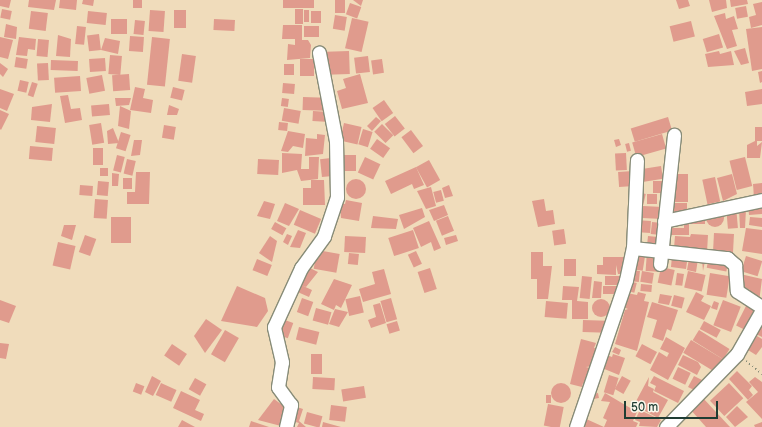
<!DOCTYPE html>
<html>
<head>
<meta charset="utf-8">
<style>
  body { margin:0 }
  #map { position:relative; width:762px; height:427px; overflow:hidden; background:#f0dcbb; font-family:"Balsamiq Sans",sans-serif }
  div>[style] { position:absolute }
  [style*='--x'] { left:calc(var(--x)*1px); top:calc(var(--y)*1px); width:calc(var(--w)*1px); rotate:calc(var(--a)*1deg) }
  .building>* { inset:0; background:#e09b8d; transform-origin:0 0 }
  .round { border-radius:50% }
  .path>* { height:2px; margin-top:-1px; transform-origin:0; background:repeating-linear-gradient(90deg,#888c78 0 1px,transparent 0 4px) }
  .roads { filter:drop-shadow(1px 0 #888c78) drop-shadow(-1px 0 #888c78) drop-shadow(0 1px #888c78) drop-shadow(0 -1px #888c78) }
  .minor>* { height:13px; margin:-6.5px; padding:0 6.5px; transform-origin:6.5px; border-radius:6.5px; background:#fff }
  span { translate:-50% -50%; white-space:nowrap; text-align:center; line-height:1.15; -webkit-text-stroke:3px #fbf7ec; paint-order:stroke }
  .scale { position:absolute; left:624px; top:401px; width:94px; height:18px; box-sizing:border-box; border:2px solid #1f3d34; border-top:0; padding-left:5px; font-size:12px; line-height:14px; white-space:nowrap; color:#1f3d34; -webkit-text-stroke:3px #fbf7ec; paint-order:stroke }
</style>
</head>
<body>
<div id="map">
  <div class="building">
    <div style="clip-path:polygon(0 0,11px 0,9px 8px,0 6px)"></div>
    <div style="clip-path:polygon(29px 0,56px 0,54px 10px,28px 7px)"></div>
    <div style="clip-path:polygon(60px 0,77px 0,76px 10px,59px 8px)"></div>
    <div style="clip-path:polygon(83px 0,94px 0,93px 6px,82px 4px)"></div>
    <div style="left:133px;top:0;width:9px;height:8px"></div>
    <div style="left:283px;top:0;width:31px;height:8px"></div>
    <div style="left:335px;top:0;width:10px;height:13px"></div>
    <div style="clip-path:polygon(353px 0,363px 0,361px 6px)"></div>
    <div style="clip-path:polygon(676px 0,688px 0,690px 6px,679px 9px)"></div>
    <div style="clip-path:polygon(709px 0,726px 0,727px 8px,712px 12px)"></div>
    <div style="clip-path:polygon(730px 0,747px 0,748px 4px,731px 7px)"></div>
    <div style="clip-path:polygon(762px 2px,762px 25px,751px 28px,749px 17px,756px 15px,753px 4px)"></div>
    <div style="left:350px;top:3px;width:12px;height:12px;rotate:20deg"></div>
    <div style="left:746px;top:6px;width:11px;height:11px;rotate:80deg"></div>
    <div style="left:2px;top:9px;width:10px;height:9px;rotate:11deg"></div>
    <div style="left:295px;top:9px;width:8px;height:15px"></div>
    <div style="left:150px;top:10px;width:15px;height:21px;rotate:4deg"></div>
    <div style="left:174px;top:10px;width:12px;height:18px"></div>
    <div style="left:304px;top:10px;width:5px;height:12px"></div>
    <div style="left:31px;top:11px;width:17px;height:18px;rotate:7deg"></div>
    <div style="left:88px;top:11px;width:19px;height:12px;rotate:6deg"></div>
    <div style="left:311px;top:11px;width:10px;height:12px"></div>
    <div style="clip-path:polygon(725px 13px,726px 19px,734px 16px,738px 29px,732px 30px,737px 46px,727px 49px,714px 16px)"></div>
    <div style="left:335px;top:15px;width:12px;height:14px;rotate:9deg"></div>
    <div style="left:352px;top:18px;width:17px;height:31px;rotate:13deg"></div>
    <div style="left:111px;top:19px;width:16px;height:15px"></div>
    <div style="left:214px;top:19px;width:21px;height:11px;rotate:3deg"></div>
    <div style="left:135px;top:20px;width:10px;height:14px;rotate:6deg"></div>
    <div style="left:691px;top:21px;width:16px;height:22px;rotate:76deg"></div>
    <div style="clip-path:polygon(6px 24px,17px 27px,16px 39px,4px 37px)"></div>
    <div style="clip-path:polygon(283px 25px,302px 25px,302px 40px,308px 40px,311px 45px,310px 58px,287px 60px,288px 44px,295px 45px,295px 39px,282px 39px)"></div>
    <div style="left:77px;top:26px;width:9px;height:18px;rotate:6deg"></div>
    <div style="left:304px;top:26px;width:15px;height:11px"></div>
    <div style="clip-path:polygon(762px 27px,762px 69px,752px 71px,746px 29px)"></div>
    <div style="left:99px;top:34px;width:16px;height:12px;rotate:83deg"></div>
    <div style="left:719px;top:34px;width:14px;height:17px;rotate:73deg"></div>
    <div style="clip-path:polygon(58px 35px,71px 39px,70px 57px,56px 56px)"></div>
    <div style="left:130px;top:36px;width:14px;height:15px;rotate:4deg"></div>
    <div style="clip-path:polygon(0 37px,13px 40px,8px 59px,0 57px)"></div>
    <div style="clip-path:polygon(19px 37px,36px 39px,35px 50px,28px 49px,27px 56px,16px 55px)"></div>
    <div style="left:152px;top:37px;width:18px;height:48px;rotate:6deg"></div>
    <div style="clip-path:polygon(105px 38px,120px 41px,118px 54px,101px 50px)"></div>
    <div style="left:38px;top:39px;width:11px;height:17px;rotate:5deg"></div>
    <div style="clip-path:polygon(745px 48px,749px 63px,741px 65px,734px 51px)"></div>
    <div style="left:349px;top:51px;width:23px;height:23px;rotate:88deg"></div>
    <div style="clip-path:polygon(719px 51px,720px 54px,731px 51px,734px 65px,708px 67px,705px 54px)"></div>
    <div style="left:182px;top:54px;width:14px;height:27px;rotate:8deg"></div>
    <div style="left:110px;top:55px;width:12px;height:19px;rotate:5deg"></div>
    <div style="left:368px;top:56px;width:16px;height:14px;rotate:83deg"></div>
    <div style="left:16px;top:57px;width:12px;height:10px;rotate:9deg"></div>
    <div style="left:105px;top:58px;width:13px;height:16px;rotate:86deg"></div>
    <div style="left:314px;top:59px;width:17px;height:14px;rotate:90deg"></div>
    <div style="left:382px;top:59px;width:14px;height:11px;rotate:82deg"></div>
    <div style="left:51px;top:60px;width:27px;height:10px;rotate:2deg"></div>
    <div style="clip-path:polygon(0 63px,8px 69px,3px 77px,0 74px)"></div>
    <div style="left:48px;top:63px;width:17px;height:11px;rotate:87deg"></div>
    <div style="left:284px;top:64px;width:10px;height:11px"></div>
    <div style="clip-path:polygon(762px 71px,762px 82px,760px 83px,758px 72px)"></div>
    <div style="left:129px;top:74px;width:16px;height:17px;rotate:86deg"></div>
    <div style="clip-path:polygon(360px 74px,368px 103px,342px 109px,337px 91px,346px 88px,343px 79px)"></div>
    <div style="left:102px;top:75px;width:16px;height:16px;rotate:79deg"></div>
    <div style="left:80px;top:76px;width:15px;height:26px;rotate:86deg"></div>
    <div style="left:20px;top:80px;width:9px;height:11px;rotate:13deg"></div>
    <div style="left:32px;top:82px;width:6px;height:14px;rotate:18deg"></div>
    <div style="left:283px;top:83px;width:12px;height:10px;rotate:5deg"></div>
    <div style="clip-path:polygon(135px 87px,145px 89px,143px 98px,153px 100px,151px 113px,130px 110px)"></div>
    <div style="left:173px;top:87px;width:12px;height:11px;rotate:14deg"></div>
    <div style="clip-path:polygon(0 89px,14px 94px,7px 111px,0 108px)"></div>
    <div style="clip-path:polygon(762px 89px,762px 104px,747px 106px,745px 92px)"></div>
    <div style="clip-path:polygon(68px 95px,71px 109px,80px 108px,82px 120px,65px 123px,60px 96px)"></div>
    <div style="left:303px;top:97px;width:23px;height:13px;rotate:2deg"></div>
    <div style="clip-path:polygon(115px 98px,131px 98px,129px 105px,116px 106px)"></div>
    <div style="left:282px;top:98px;width:7px;height:8px;rotate:8deg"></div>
    <div style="left:384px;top:100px;width:16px;height:14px;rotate:55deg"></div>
    <div style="clip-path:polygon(52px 104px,50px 122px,31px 120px,32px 107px)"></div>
    <div style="left:109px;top:104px;width:11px;height:18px;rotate:85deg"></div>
    <div style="clip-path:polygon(169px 105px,179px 109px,177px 115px,167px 115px)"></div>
    <div style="clip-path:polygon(120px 106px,131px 111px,129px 129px,118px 126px)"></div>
    <div style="left:284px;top:108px;width:17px;height:13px;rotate:10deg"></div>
    <div style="clip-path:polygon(0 110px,9px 114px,1px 130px,0 129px)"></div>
    <div style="left:313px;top:111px;width:17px;height:10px;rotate:3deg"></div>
    <div style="left:395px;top:116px;width:16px;height:13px;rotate:52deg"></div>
    <div style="clip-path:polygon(376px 117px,381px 121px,372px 131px,367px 126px)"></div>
    <div style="left:668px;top:117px;width:14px;height:39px;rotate:73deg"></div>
    <div style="left:279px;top:122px;width:9px;height:8px;rotate:6deg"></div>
    <div style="left:101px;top:123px;width:20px;height:12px;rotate:81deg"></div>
    <div style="left:344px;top:123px;width:18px;height:18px;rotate:13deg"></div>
    <div style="left:382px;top:124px;width:16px;height:11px;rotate:45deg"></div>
    <div style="left:164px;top:125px;width:12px;height:13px;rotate:9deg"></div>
    <div style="left:37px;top:126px;width:19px;height:16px;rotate:6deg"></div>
    <div style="clip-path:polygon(755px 127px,762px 127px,762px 141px,757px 141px,757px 146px,762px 142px,760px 158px,747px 158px,747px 145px,755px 141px)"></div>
    <div style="clip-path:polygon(113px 128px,119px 143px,108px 144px,107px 131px)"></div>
    <div style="left:363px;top:129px;width:10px;height:16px;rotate:17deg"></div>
    <div style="left:411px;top:130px;width:20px;height:12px;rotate:53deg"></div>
    <div style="clip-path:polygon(288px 131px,305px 134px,303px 148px,293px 146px,288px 152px,281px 151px)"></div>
    <div style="left:121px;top:132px;width:10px;height:17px;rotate:17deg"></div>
    <div style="clip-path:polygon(317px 134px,325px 135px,323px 154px,305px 156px,306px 138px,317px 139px)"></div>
    <div style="left:662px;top:134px;width:15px;height:31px;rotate:74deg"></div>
    <div style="left:377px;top:139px;width:16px;height:12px;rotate:35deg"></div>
    <div style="clip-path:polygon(619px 139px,621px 145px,616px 147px,614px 140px)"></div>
    <div style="clip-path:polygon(134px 140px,142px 140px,140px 155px,131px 156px)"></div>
    <div style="left:629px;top:143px;width:8px;height:4px;rotate:76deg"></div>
    <div style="left:30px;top:146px;width:23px;height:13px;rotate:5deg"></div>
    <div style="left:93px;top:148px;width:10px;height:17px"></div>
    <div style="clip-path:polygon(282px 153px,302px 154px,301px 169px,309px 169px,309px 157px,319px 157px,318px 179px,301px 181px,297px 170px,282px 173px)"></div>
    <div style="left:626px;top:153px;width:17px;height:11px;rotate:87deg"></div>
    <div style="left:117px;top:155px;width:8px;height:16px;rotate:14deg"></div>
    <div style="left:339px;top:155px;width:17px;height:16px"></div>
    <div style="left:365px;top:157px;width:17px;height:17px;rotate:25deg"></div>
    <div style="left:745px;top:157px;width:30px;height:16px;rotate:76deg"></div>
    <div style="left:331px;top:158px;width:18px;height:11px;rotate:84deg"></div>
    <div style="left:127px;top:159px;width:9px;height:15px;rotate:13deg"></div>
    <div style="left:258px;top:159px;width:21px;height:15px;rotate:3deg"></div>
    <div style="left:429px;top:160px;width:23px;height:15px;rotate:61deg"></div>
    <div style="left:661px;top:166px;width:13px;height:24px;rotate:81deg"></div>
    <div style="clip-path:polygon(416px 167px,424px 185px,414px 189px,412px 184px,391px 194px,385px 181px)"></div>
    <div style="left:100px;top:168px;width:8px;height:8px"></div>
    <div style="left:633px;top:171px;width:15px;height:15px;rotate:86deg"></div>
    <div style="clip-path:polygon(136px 172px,150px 172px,149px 204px,127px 204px,127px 192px,135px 192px)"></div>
    <div style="clip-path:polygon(112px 173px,119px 174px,118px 186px,112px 186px)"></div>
    <div style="left:672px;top:174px;width:16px;height:28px"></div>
    <div style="clip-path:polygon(732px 174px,737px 194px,723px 201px,717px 178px)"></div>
    <div style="left:715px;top:177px;width:25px;height:13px;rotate:78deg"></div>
    <div style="left:123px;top:178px;width:9px;height:11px"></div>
    <div class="round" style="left:346px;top:179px;width:20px;height:20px"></div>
    <div style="clip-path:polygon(311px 180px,324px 180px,325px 205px,303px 205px,303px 188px,311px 188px)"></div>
    <div style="left:98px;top:181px;width:11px;height:14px;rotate:5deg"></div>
    <div style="left:653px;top:181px;width:11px;height:12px"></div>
    <div style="clip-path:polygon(762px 183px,762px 197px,754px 198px,753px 184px)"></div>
    <div style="left:80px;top:185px;width:13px;height:10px;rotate:4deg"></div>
    <div style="clip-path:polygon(449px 185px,453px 196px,445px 198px,442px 188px)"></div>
    <div style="clip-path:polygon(431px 187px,436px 206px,426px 209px,417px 191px)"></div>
    <div style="left:441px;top:190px;width:11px;height:8px;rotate:75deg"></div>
    <div style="left:637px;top:192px;width:9px;height:11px;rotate:13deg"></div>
    <div style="left:647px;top:194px;width:10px;height:10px"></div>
    <div style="left:95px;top:199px;width:13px;height:19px;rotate:4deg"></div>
    <div style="clip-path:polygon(544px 199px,546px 211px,553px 210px,555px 224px,538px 227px,532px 201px)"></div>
    <div style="clip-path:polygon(346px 200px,362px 203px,359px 221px,341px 218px,340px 204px,345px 204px)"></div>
    <div style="clip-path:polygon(264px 201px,275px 204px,270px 219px,257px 216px)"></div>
    <div style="clip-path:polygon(762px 202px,762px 214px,749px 215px,748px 204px)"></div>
    <div style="clip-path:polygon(285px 203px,299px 209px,289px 226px,277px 221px)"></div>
    <div style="left:668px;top:203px;width:19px;height:11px"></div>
    <div style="clip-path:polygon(444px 205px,448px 215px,434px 221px,429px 210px)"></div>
    <div style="left:643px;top:206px;width:20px;height:12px;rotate:3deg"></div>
    <div style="left:736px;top:206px;width:22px;height:10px;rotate:85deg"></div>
    <div style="clip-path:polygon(422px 208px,425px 217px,404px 229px,399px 215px)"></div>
    <div style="clip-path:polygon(739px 209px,746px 209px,745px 228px,740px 228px)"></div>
    <div class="round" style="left:706px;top:209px;width:18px;height:18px"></div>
    <div style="left:300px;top:210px;width:23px;height:16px;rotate:23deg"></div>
    <div style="clip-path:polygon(705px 214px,705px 224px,690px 224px,689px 215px)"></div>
    <div style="clip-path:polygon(373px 216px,398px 219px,396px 229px,371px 228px)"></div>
    <div style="left:448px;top:216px;width:16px;height:13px;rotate:68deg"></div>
    <div style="left:111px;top:217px;width:20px;height:26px"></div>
    <div style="clip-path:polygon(750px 217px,762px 218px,762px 227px,749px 225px)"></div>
    <div style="clip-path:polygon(684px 219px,689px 219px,689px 235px,671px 235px,671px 228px,684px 228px)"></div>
    <div style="left:636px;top:220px;width:15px;height:12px;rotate:4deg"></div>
    <div style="clip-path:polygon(429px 221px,441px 248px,434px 251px,431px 242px,421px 247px,413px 228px)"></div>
    <div style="left:275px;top:222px;width:13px;height:8px;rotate:29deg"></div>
    <div style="left:652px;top:222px;width:10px;height:12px;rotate:6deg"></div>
    <div style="clip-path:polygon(64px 225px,76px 225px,72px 240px,61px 236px)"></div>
    <div style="clip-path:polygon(746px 228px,762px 230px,762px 254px,742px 251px)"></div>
    <div style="left:564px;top:229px;width:15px;height:12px;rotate:82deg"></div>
    <div style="clip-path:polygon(298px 230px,306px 233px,300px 248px,290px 247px)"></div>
    <div style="left:413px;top:230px;width:19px;height:26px;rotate:72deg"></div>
    <div style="left:714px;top:233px;width:20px;height:19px;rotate:3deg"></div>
    <div style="clip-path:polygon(287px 234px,292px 236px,288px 245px,283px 242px)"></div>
    <div style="clip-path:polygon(691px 234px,708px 235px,707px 252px,674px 248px,675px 236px,690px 237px)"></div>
    <div style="left:85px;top:235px;width:12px;height:18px;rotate:20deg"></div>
    <div style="clip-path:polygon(456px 235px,458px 241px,446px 245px,444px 238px)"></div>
    <div style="clip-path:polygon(270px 236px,277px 241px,272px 262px,259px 253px)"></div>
    <div style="left:345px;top:236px;width:21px;height:16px;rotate:3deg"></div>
    <div style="left:648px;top:236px;width:10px;height:11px;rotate:6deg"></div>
    <div style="left:58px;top:242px;width:18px;height:24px;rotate:13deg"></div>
    <div style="left:633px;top:249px;width:13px;height:20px;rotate:9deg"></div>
    <div style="left:317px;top:250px;width:23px;height:19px;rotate:10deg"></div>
    <div style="left:416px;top:251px;width:14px;height:9px;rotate:65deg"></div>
    <div style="left:647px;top:251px;width:13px;height:20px;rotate:4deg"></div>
    <div style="clip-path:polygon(531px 252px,543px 252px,543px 266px,552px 266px,548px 299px,537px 299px,537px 279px,531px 279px)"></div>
    <div style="left:349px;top:253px;width:10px;height:11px;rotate:6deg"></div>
    <div style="clip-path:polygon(690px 253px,706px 256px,703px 271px,702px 260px,698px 259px,696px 272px,687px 270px)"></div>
    <div style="clip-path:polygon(688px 255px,686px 269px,671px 267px,672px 256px)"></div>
    <div style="left:709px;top:256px;width:20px;height:12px;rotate:11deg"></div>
    <div style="left:746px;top:256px;width:17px;height:16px;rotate:17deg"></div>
    <div style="clip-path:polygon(603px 257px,627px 257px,626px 274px,618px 274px,616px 265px,616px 275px,597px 274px,597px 265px,603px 265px)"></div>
    <div style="left:257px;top:259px;width:16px;height:12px;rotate:22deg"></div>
    <div style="left:564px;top:259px;width:12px;height:17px"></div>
    <div style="clip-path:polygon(306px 266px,318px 272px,306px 287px,301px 285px,312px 290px,309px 297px,293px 290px)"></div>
    <div style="left:661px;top:267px;width:14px;height:16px;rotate:12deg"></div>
    <div style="left:430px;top:268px;width:22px;height:13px;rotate:72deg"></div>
    <div style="clip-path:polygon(384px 269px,391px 294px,363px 302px,359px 289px,375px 284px,372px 272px)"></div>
    <div style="left:630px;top:270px;width:10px;height:11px;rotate:6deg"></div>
    <div style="left:642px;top:271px;width:12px;height:11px;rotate:9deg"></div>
    <div style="left:688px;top:271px;width:18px;height:17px;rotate:13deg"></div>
    <div style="left:677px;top:273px;width:7px;height:12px;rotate:8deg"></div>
    <div style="left:710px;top:273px;width:20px;height:22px;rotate:9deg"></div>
    <div style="clip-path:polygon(740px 274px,762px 279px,759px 302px,747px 297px,750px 290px,736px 284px)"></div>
    <div style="left:582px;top:276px;width:10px;height:22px;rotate:6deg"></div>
    <div style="left:605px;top:276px;width:18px;height:9px"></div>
    <div style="clip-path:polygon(334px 279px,352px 285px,341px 308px,336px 305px,334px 310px,321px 304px)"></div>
    <div style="clip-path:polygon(594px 281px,602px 282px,601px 298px,592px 298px)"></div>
    <div style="left:629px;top:281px;width:8px;height:10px;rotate:14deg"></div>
    <div style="left:641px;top:284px;width:11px;height:7px;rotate:5deg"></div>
    <div style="clip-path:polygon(237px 286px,265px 298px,268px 311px,257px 327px,221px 321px)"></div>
    <div style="clip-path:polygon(563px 286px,579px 287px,577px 301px,588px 302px,588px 319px,572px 319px,572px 300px,562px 300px)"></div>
    <div style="left:603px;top:286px;width:18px;height:8px"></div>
    <div style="clip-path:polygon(638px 292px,646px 294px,644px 301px,649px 302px,637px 351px,615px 344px,625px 310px,628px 309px,623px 307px,627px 293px,637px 295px)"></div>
    <div style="clip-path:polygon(696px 292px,704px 296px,701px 301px,711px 306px,704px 320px,686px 312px)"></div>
    <div style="clip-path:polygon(660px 294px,672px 296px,669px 305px,658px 303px)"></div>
    <div style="left:674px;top:295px;width:11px;height:11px;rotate:15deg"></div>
    <div style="left:360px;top:296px;width:17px;height:15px;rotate:77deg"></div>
    <div style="left:302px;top:298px;width:12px;height:15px;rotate:20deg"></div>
    <div style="left:391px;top:298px;width:22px;height:11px;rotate:74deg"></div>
    <div class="round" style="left:592px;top:299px;width:18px;height:18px"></div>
    <div style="clip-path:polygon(0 300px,16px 306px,9px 323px,0 320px)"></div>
    <div style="left:723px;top:300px;width:19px;height:27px;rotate:21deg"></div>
    <div style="left:546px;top:301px;width:22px;height:16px;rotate:5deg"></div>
    <div style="clip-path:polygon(714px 301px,719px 303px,717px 310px,711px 308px)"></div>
    <div style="clip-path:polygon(652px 302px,678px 310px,671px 331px,667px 329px,663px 341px,652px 337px,657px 320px,647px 317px)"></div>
    <div style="clip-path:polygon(380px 303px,386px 323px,371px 328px,368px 320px,376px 317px,373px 305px)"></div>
    <div style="left:747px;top:304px;width:9px;height:24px;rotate:27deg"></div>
    <div style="left:316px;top:308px;width:16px;height:13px;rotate:15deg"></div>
    <div style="clip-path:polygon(335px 309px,348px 312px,339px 327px,329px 324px)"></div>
    <div style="clip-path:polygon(206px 319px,222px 330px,205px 353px,194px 336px)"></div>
    <div style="left:282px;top:319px;width:12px;height:16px;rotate:20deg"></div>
    <div style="left:583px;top:320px;width:24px;height:12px;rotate:2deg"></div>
    <div style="left:397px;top:321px;width:10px;height:11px;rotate:73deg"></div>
    <div style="left:704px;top:321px;width:19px;height:9px;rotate:28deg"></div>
    <div style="clip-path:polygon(762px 323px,762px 337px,756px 334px)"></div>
    <div style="left:299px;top:327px;width:21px;height:13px;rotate:14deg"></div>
    <div style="left:225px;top:330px;width:16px;height:28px;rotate:30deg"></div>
    <div style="left:699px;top:330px;width:36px;height:12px;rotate:32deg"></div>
    <div style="clip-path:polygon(757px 336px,762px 339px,762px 347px,756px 355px,748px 350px)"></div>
    <div style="clip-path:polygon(666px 337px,685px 348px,668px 380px,650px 370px,659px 352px,667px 357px,669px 353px,660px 349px)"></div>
    <div style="clip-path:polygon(581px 339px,596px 343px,594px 348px,599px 349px,594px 366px,586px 367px,594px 369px,590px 385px,583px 383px,582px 387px,570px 384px)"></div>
    <div style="left:691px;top:340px;width:39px;height:15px;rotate:31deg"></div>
    <div style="clip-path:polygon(0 343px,9px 344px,6px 359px,0 358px)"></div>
    <div style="left:172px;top:344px;width:18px;height:14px;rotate:34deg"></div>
    <div style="left:642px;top:344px;width:17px;height:14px;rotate:28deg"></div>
    <div style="clip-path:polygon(615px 347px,621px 350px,619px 355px,612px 352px)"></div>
    <div style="left:311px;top:354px;width:11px;height:20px"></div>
    <div style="clip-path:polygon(613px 354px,625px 358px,619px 375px,602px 368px,607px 355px,612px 357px)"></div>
    <div style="clip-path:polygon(683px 355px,698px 362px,701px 367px,697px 375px,678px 365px)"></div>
    <div style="left:678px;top:367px;width:14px;height:13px;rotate:25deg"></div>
    <div style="clip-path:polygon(737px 371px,752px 386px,749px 390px,753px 395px,748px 400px,729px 379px)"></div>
    <div style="left:609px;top:375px;width:10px;height:18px;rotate:17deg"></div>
    <div style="clip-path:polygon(152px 376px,161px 381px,153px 396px,145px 392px)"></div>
    <div style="left:622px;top:376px;width:10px;height:15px;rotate:29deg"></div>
    <div style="clip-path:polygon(654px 376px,684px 391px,678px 403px,654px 391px,656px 386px,650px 383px)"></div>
    <div style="clip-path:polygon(694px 376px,704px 381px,696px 391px,688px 387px)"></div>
    <div style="left:313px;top:377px;width:22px;height:12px;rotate:3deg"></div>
    <div style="clip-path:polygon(649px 377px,648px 386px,654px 389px,653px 392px,668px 400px,658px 418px,634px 405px)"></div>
    <div style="clip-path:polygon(755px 377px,762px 382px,762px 419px,746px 402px,758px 392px,749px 382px)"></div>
    <div style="left:195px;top:378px;width:13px;height:13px;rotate:29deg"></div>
    <div style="left:136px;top:383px;width:9px;height:9px;rotate:21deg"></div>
    <div style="left:161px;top:383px;width:17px;height:13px;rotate:24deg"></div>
    <div style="left:729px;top:383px;width:21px;height:26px;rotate:47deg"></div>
    <div class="round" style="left:551px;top:383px;width:20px;height:20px"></div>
    <div style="left:364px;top:386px;width:12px;height:23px;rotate:81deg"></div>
    <div style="clip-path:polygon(181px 391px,200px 400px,195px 410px,204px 414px,201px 421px,173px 408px)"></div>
    <div style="left:598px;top:393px;width:5px;height:7px;rotate:79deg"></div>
    <div style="clip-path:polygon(605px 393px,637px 412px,633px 421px,638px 423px,636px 427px,582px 427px,584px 418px,604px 427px,607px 420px,603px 418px,610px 402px,601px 401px)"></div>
    <div style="left:546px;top:395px;width:5px;height:8px"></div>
    <div style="clip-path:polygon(702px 397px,730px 427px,706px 427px,690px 409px)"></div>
    <div style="clip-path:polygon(274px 399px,285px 407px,281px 426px,258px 420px)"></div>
    <div style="left:548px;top:404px;width:16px;height:22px;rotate:11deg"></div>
    <div style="left:331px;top:405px;width:16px;height:15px;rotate:7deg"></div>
    <div style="clip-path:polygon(294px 406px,303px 409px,299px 421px,306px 427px,297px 427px,299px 423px,289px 420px)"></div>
    <div style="clip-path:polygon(737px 406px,748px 417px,735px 427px,726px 417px)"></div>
    <div style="clip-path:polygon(640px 410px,661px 420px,657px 427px,639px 426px,640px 422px,635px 420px)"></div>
    <div style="left:307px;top:412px;width:16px;height:12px;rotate:15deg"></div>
    <div style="clip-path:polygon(182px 420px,195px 427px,178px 427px)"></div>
    <div style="clip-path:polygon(251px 421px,269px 427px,249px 427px)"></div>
    <div style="clip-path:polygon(323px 422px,341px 427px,322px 427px)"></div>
    <div style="clip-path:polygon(762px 422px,762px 427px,755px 427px,754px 425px)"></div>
  </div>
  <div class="path">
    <div style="--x:746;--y:361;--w:21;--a:39"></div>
  </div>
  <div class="roads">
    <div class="minor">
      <div style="--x:664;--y:221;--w:100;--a:-12.1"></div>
      <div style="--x:633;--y:248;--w:95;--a:6.1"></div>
      <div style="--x:727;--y:258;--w:11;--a:41"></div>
      <div style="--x:735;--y:265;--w:26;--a:86"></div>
      <div style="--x:737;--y:291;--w:30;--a:33"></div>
      <div style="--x:660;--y:264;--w:130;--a:-83.8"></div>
      <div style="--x:286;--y:427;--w:23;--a:-77"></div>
      <div style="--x:291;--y:405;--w:22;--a:-126"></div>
      <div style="--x:278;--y:387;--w:25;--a:-81"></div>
      <div style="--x:282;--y:362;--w:36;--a:-103"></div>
      <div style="--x:274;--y:327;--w:65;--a:-65.4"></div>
      <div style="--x:301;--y:268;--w:39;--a:-54"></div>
      <div style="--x:324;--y:236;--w:41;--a:-71.6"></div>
      <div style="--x:337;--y:197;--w:56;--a:-91"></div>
      <div style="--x:336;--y:141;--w:90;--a:-100.9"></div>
      <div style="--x:576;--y:427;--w:155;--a:-71.2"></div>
      <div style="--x:626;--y:280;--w:33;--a:-78"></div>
      <div style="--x:633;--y:248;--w:88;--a:-87.4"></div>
      <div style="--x:666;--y:427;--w:102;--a:-45.8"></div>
      <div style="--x:737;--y:354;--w:51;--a:-60.4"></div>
    </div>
  </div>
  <div class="scale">50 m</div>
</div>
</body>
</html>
